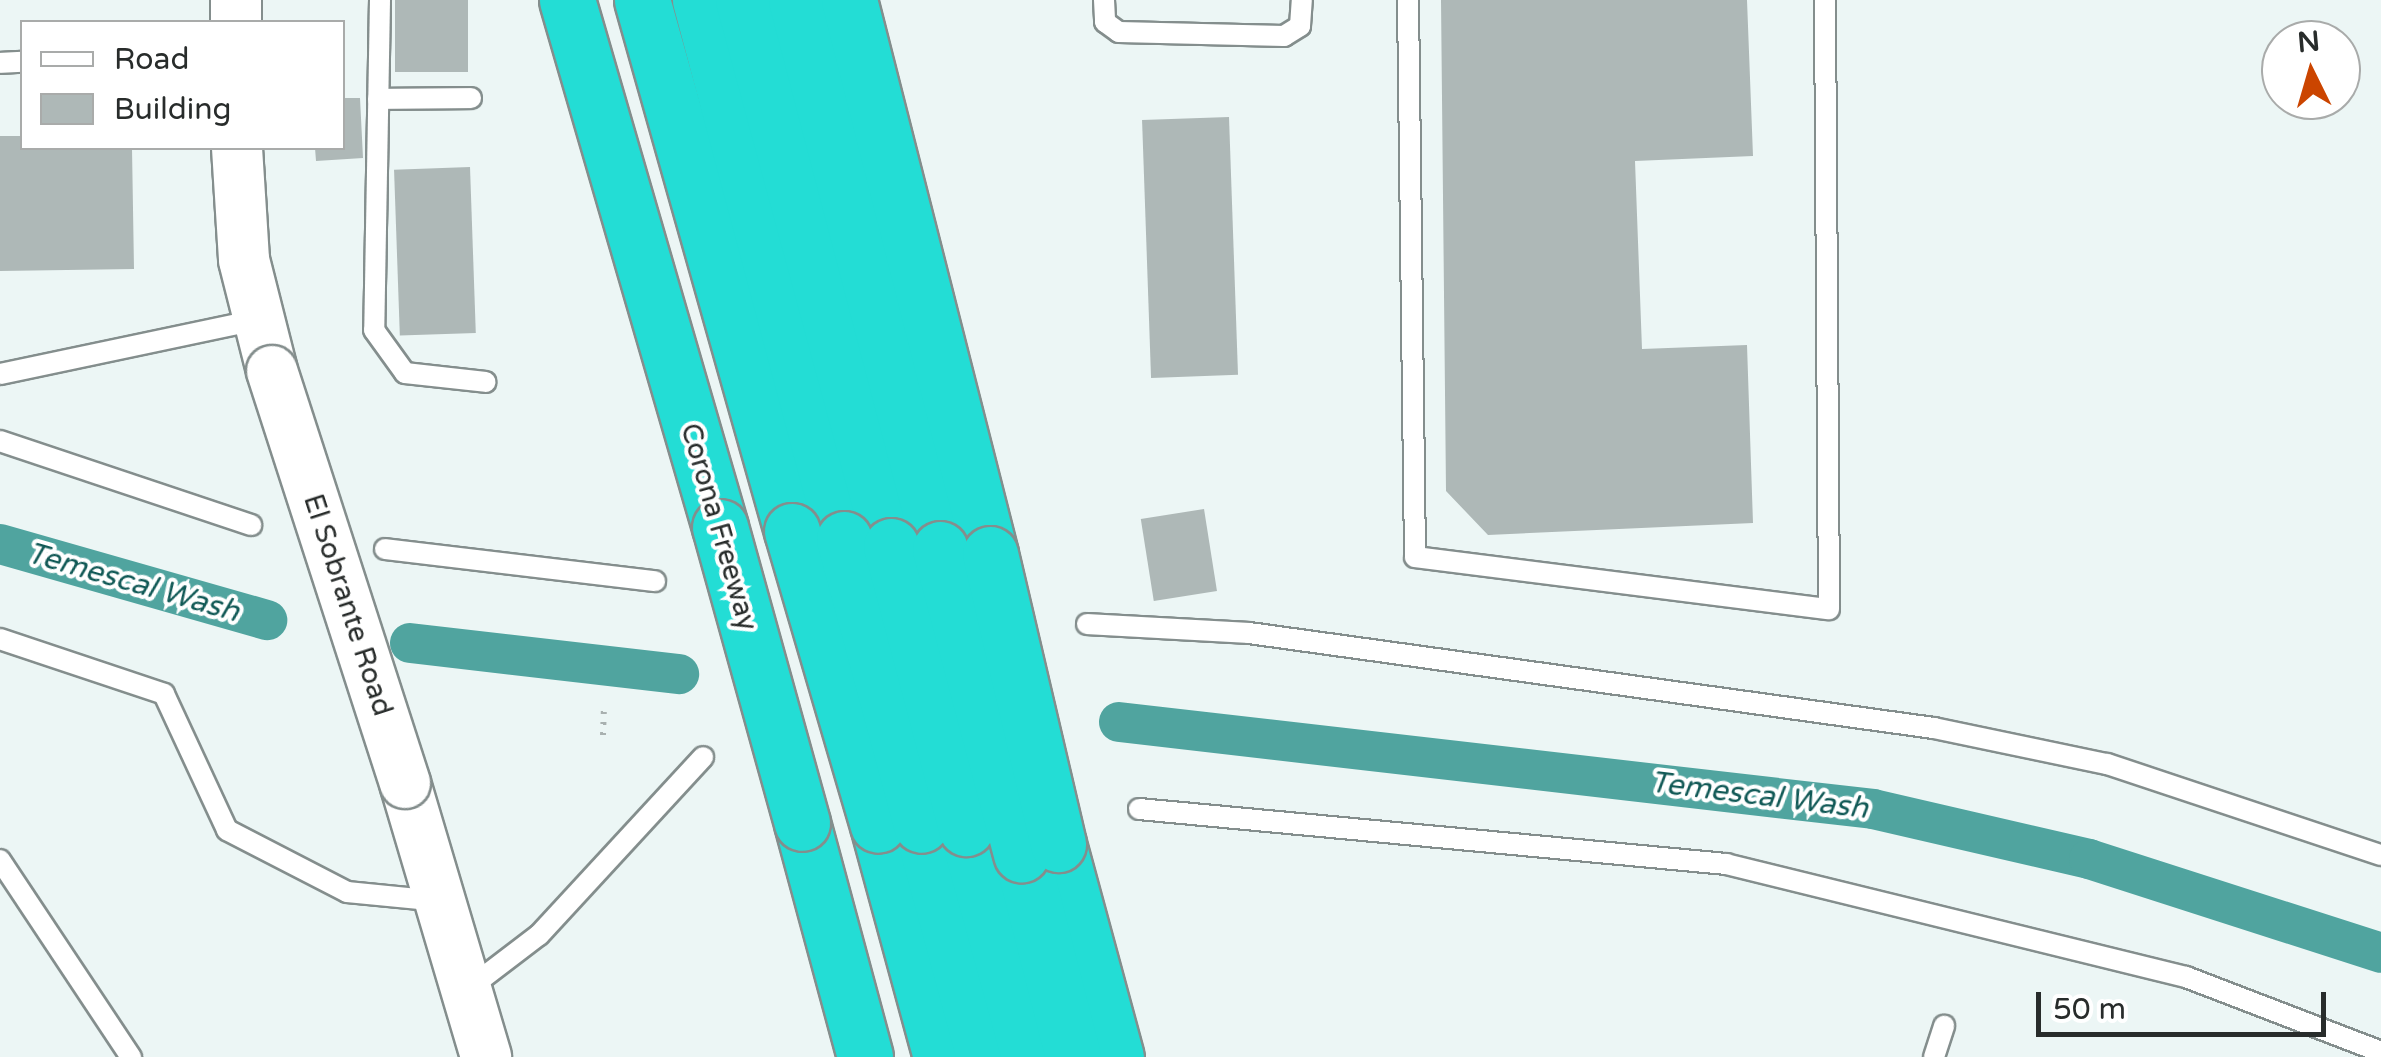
<!DOCTYPE html>
<html>
<head>
<meta charset="utf-8">
<style>
  body { margin:0 }
  #map { position:relative; width:2381px; height:1057px; overflow:hidden; background:#ecf6f5; font-family:"Varela Round",sans-serif }
  div>[style] { position:absolute }
  [style*='--x'] { left:calc(var(--x)*1px); top:calc(var(--y)*1px); width:calc(var(--w)*1px); rotate:calc(var(--a)*1deg) }
  .canal>* { height:40px; margin:-20px; padding:0 20px; transform-origin:20px; border-radius:20px; background:#50a49f }
  .building>* { inset:0; background:#aeb8b7; transform-origin:0 0 }
  .path>* { height:6px; margin-top:-3px; transform-origin:0; background:repeating-linear-gradient(90deg,#a9b1b0 0 2.5px,transparent 0 10.5px) }
  .roads { filter:drop-shadow(2px 0 #848e8d) drop-shadow(-2px 0 #848e8d) drop-shadow(0 2px #848e8d) drop-shadow(0 -2px #848e8d) }
  .service>* { height:20px; margin:-10px; padding:0 10px; transform-origin:10px; border-radius:10px; background:#fff }
  .tertiary>* { height:50px; margin:-25px; padding:0 25px; transform-origin:25px; border-radius:25px; background:#fff }
  .motorway>* { height:55px; margin:-27.5px; padding:0 27.5px; transform-origin:27.5px; border-radius:27.5px; background:#23ddd5 }
  .bridges { filter:drop-shadow(2px 0 #848e8d) drop-shadow(-2px 0 #848e8d) drop-shadow(0 2px #848e8d) drop-shadow(0 -2px #848e8d) }
  .tertiary-bridge>* { height:50px; margin:-25px; padding:0 25px; transform-origin:25px; border-radius:25px; background:#fff }
  .motorway-bridge>* { height:55px; margin:-27.5px; padding:0 27.5px; transform-origin:27.5px; border-radius:27.5px; background:#23ddd5 }
  span { translate:-50% -50%; white-space:nowrap; text-align:center; line-height:1.15; -webkit-text-stroke:8px #fff; paint-order:stroke }
  .street-label { font-size:28px; color:#282c2b }
  .water-label { font-size:30px; color:#115956; font-style:italic }
  .legend { position:absolute; left:20px; top:20px; width:325px; height:130px; box-sizing:border-box; background:#fff; border:2px solid #a9abaa; margin:0; padding:12px 18px; list-style:none; font-size:30px; color:#282c2b }
  .legend li { display:flex; align-items:center; gap:20px; height:50px }
  .legend b { width:50px; border:2px solid #a9abaa }
  .north { position:absolute; left:2261px; top:20px; width:100px; height:100px; box-sizing:border-box; background:#fff; border:2px solid #a9abaa; border-radius:50%; rotate:355deg; font-size:28px; font-weight:700; line-height:40px; text-align:center; color:#282c2b }
  .north::after { content:''; display:block; margin:auto; width:35px; height:45px; background:#cb4500; clip-path:polygon(50% 0,100% 100%,50% 72%,0 100%) }
  .scale { position:absolute; left:2036px; top:992px; width:290px; height:45px; box-sizing:border-box; border:5px solid #282c2b; border-top:0; padding-left:12px; font-size:30px; line-height:35px; white-space:nowrap; color:#282c2b; -webkit-text-stroke:8px #fff; paint-order:stroke }
</style>
</head>
<body>
<div id="map">
  <div class="canal">
    <div style="--x:0;--y:544;--w:278;--a:15.9"></div>
    <div style="--x:410;--y:643;--w:271;--a:6.6"></div>
    <div style="--x:1119;--y:722;--w:759;--a:6.58"></div>
    <div style="--x:1873;--y:809;--w:222;--a:13"></div>
    <div style="--x:2089;--y:859;--w:307;--a:17.8"></div>
  </div>
  <div class="building">
    <div style="left:395px;top:0;width:73px;height:72px"></div>
    <div style="clip-path:polygon(1441px 0,1747px 0,1753px 156px,1635px 161px,1642px 349px,1747px 345px,1753px 523px,1488px 535px,1446px 491px)"></div>
    <div style="clip-path:polygon(342px 98px,360px 98px,363px 158px,316px 161px,315px 148px,342px 148px)"></div>
    <div style="left:1229px;top:117px;width:258px;height:87px;rotate:88deg"></div>
    <div style="clip-path:polygon(0 136px,22px 136px,22px 148px,132px 148px,134px 269px,0 271px)"></div>
    <div style="left:470px;top:167px;width:166px;height:76px;rotate:88deg"></div>
    <div style="left:1204px;top:509px;width:83px;height:64px;rotate:81deg"></div>
  </div>
  <div class="path">
    <div style="--x:603;--y:735;--w:25;--a:-88"></div>
  </div>
  <div class="roads">
    <div class="service">
      <div style="--x:380;--y:0;--w:330;--a:91"></div>
      <div style="--x:374;--y:330;--w:53;--a:54.2"></div>
      <div style="--x:405;--y:373;--w:81;--a:6.3"></div>
      <div style="--x:1104;--y:0;--w:22;--a:87"></div>
      <div style="--x:1105;--y:22;--w:17;--a:36"></div>
      <div style="--x:1119;--y:32;--w:165;--a:1.4"></div>
      <div style="--x:1284;--y:36;--w:19;--a:-32"></div>
      <div style="--x:1300;--y:26;--w:26;--a:-86"></div>
      <div style="--x:1408;--y:0;--w:557;--a:89.28"></div>
      <div style="--x:1415;--y:557;--w:417;--a:7.2"></div>
      <div style="--x:1829;--y:609;--w:609;--a:-90.38"></div>
      <div style="--x:0;--y:63;--w:22;--a:-3"></div>
      <div style="--x:378;--y:99;--w:93;--a:-0.6"></div>
      <div style="--x:0;--y:374;--w:263;--a:-11.9"></div>
      <div style="--x:0;--y:441;--w:265;--a:18.5"></div>
      <div style="--x:385;--y:549;--w:272;--a:6.8"></div>
      <div style="--x:1087;--y:624;--w:162;--a:3.2"></div>
      <div style="--x:1249;--y:633;--w:692;--a:7.9"></div>
      <div style="--x:1934;--y:728;--w:177;--a:11.8"></div>
      <div style="--x:2107;--y:764;--w:289;--a:18.4"></div>
      <div style="--x:0;--y:639;--w:173;--a:18.5"></div>
      <div style="--x:164;--y:694;--w:150;--a:65.1"></div>
      <div style="--x:227;--y:830;--w:135;--a:27.3"></div>
      <div style="--x:347;--y:892;--w:91;--a:5.6"></div>
      <div style="--x:1139;--y:809;--w:590;--a:5.35"></div>
      <div style="--x:1726;--y:864;--w:474;--a:13.8"></div>
      <div style="--x:2186;--y:977;--w:209;--a:21"></div>
      <div style="--x:0;--y:860;--w:237;--a:56.4"></div>
      <div style="--x:468;--y:989;--w:89;--a:-37.3"></div>
      <div style="--x:539;--y:935;--w:242;--a:-47.3"></div>
      <div style="--x:1934;--y:1057;--w:33;--a:-72"></div>
    </div>
    <div class="tertiary">
      <div style="--x:236;--y:0;--w:22;--a:90"></div>
      <div style="--x:237;--y:148;--w:112;--a:86.4"></div>
      <div style="--x:244;--y:260;--w:114;--a:75.8"></div>
      <div style="--x:405;--y:783;--w:286;--a:73.5"></div>
    </div>
    <div class="motorway">
      <div style="--x:567;--y:0;--w:549;--a:73.81"></div>
      <div style="--x:642;--y:0;--w:552;--a:74.23"></div>
      <div style="--x:700;--y:0;--w:558;--a:75.04"></div>
      <div style="--x:743;--y:0;--w:566;--a:74.83"></div>
      <div style="--x:796;--y:0;--w:568;--a:75.3"></div>
      <div style="--x:849;--y:0;--w:572;--a:75.72"></div>
      <div style="--x:802;--y:823;--w:242;--a:74.9"></div>
      <div style="--x:878;--y:825;--w:240;--a:74.8"></div>
      <div style="--x:921;--y:825;--w:240;--a:74.8"></div>
      <div style="--x:966;--y:828;--w:238;--a:74.6"></div>
      <div style="--x:1058;--y:844;--w:221;--a:74.8"></div>
      <div style="--x:1021;--y:854;--w:210;--a:75.6"></div>
    </div>
  </div>
  <div class="bridges">
    <div class="tertiary-bridge">
      <div style="--x:272;--y:371;--w:433;--a:72.1"></div>
    </div>
    <div class="motorway-bridge">
      <div style="--x:720;--y:527;--w:307;--a:74.5"></div>
      <div style="--x:792;--y:531;--w:306;--a:73.7"></div>
      <div style="--x:844;--y:539;--w:296;--a:74.9"></div>
      <div style="--x:891;--y:546;--w:292;--a:75.1"></div>
      <div style="--x:940;--y:549;--w:316;--a:75.1"></div>
      <div style="--x:990;--y:554;--w:298;--a:76.8"></div>
    </div>
  </div>
  <div class="street-label">
    <span style="left:719px;top:527px;rotate:74deg">Corona Freeway</span>
    <span style="left:348px;top:605px;rotate:72deg">El Sobrante Road</span>
  </div>
  <div class="water-label">
    <span style="left:133px;top:583px;rotate:16deg">Temescal Wash</span>
    <span style="left:1759px;top:796px;rotate:7deg">Temescal Wash</span>
  </div>
  <ul class="legend">
  <li><b style="height:12px;background:#fff"></b>Road</li>
  <li><b style="height:28px;background:#aeb8b7"></b>Building</li>
  </ul>
  <div class="north">N</div>
  <div class="scale">50 m</div>
</div>
</body>
</html>
